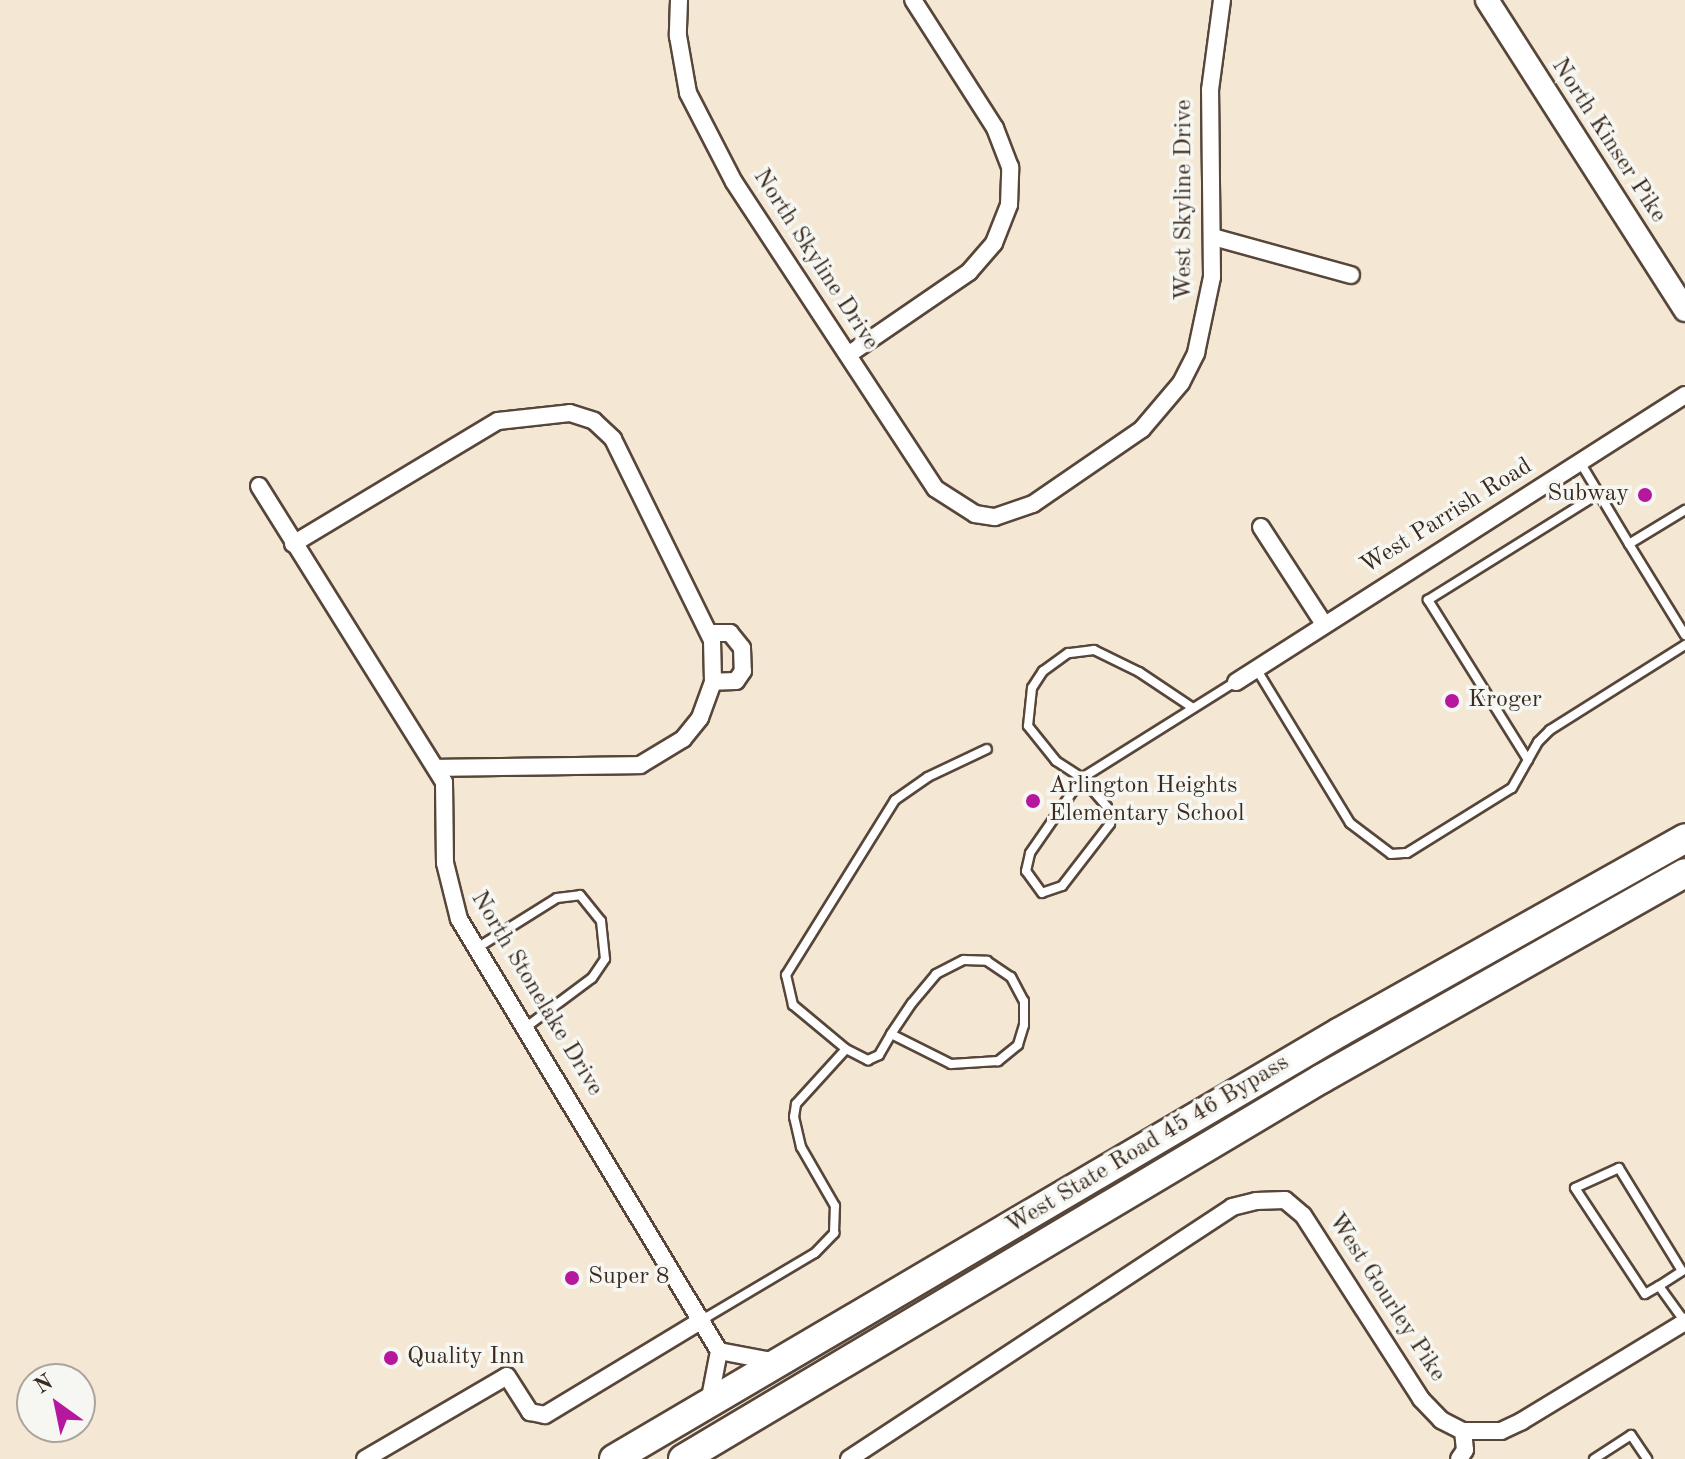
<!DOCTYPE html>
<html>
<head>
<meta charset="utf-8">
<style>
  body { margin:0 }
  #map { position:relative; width:1685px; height:1459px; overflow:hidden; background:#f4e8d5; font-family:"Old Standard TT",serif }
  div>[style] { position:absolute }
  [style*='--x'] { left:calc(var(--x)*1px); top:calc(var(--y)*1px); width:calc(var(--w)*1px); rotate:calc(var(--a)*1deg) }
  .roads { filter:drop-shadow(2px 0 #574639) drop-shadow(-2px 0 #574639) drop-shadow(0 2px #574639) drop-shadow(0 -2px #574639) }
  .lane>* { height:8px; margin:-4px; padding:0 4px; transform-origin:4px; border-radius:4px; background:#fff }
  .street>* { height:16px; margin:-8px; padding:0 8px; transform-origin:8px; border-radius:8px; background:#fff }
  .secondary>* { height:22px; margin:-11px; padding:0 11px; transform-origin:11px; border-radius:11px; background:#fff }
  .highway>* { height:28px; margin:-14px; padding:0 14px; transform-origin:14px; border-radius:14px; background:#fff }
  .dots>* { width:22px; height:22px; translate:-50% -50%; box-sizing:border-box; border:4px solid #f6f6f2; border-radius:50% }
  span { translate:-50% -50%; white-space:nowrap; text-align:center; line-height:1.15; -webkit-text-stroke:7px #f6f6f2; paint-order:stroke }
  .street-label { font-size:24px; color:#3b2a1e }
  .poi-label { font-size:24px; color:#3b2a1e }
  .right { translate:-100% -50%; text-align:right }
  .left { translate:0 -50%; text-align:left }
  .north { position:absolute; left:16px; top:1363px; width:80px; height:80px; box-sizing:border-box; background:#f6f6f2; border:2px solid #aba49d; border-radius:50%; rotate:327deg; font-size:22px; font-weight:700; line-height:32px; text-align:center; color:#3b2a1e }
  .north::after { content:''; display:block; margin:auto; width:28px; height:36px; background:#b5179e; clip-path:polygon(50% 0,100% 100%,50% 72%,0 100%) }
</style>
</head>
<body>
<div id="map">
  <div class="roads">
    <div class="lane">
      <div style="--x:1580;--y:462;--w:96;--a:59.1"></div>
      <div style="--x:1629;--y:544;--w:66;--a:-31.3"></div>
      <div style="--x:1629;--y:544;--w:107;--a:58.4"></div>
      <div style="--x:1257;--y:670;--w:179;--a:58.7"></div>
      <div style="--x:1350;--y:823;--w:51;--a:37.1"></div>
      <div style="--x:1391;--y:854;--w:16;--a:-4"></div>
      <div style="--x:1407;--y:853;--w:123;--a:-31.8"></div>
      <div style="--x:1512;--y:788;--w:53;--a:-60.5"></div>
      <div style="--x:1538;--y:742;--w:17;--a:-45"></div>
      <div style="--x:1550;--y:730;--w:160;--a:-32.2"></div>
      <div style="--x:1193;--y:708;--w:65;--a:-146.3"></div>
      <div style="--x:1139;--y:672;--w:50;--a:-153.9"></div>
      <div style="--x:1094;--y:650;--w:26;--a:173"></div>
      <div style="--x:1068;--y:653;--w:31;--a:144"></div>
      <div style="--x:1043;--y:671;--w:20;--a:123"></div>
      <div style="--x:1032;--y:688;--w:38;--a:96"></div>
      <div style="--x:1028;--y:726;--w:45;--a:51.3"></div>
      <div style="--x:1056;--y:761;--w:31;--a:33"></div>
      <div style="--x:1082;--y:778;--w:181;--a:-32.1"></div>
      <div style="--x:1528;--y:760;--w:189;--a:-122"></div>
      <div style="--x:1428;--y:600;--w:200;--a:-31.9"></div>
      <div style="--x:1082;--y:778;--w:38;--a:49"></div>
      <div style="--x:1107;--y:807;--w:17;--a:80"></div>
      <div style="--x:1110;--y:824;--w:78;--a:127.7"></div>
      <div style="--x:1062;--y:886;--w:21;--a:161"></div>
      <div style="--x:1042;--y:893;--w:27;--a:-126"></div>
      <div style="--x:1026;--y:871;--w:18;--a:-77"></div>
      <div style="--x:1030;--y:853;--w:91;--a:-55.3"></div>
      <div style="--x:477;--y:948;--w:94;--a:-32"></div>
      <div style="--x:557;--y:898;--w:23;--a:-7"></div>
      <div style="--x:580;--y:895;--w:33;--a:51"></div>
      <div style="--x:601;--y:921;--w:38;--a:84"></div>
      <div style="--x:605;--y:959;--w:23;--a:124"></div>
      <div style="--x:592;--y:978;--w:84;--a:143.3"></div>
      <div style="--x:846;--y:1049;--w:25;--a:27"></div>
      <div style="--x:868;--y:1060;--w:12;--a:-24"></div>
      <div style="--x:879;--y:1055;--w:24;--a:-60"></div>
      <div style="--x:891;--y:1034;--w:37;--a:-56"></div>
      <div style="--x:912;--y:1003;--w:38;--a:-50"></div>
      <div style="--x:936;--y:974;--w:31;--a:-27"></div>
      <div style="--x:964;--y:960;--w:23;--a:2"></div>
      <div style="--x:987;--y:961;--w:29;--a:34"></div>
      <div style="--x:1011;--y:977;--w:27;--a:62"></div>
      <div style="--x:1024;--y:1001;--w:24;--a:90"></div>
      <div style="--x:1024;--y:1025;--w:21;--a:107"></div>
      <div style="--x:1018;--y:1045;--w:26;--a:141"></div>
      <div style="--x:998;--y:1061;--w:47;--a:176.3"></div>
      <div style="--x:951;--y:1064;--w:67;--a:-153.4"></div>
      <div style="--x:1659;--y:1286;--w:27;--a:-33"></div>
      <div style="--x:1682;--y:1271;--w:121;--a:-121.5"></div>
      <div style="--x:1619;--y:1168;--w:48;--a:155.6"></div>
      <div style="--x:1575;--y:1188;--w:127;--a:56.6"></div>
      <div style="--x:1645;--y:1294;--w:16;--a:-30"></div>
      <div style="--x:1659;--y:1286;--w:44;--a:54.2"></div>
      <div style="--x:702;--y:1320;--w:131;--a:-30.7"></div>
      <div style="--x:815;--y:1253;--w:28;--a:-46"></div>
      <div style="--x:834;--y:1233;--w:27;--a:-88"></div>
      <div style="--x:835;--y:1206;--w:68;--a:-120"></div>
      <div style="--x:801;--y:1147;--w:31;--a:-103"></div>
      <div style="--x:794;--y:1117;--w:13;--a:-81"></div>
      <div style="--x:796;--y:1104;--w:74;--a:-47.7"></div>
      <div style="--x:846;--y:1049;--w:69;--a:-140.3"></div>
      <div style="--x:793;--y:1005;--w:31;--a:-103"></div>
      <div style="--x:786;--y:975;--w:206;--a:-58.1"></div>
      <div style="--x:895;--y:800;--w:40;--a:-34.9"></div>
      <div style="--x:928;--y:777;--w:65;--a:-25.4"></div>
      <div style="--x:1594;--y:1459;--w:44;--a:-33"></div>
      <div style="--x:1631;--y:1435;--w:29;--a:56"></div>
    </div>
    <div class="street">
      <div style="--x:679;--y:0;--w:36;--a:92"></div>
      <div style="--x:678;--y:36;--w:58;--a:80"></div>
      <div style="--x:688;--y:93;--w:100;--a:62.7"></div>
      <div style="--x:734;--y:182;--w:367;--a:56.7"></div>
      <div style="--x:936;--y:489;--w:46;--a:32.7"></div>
      <div style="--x:975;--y:514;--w:20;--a:9"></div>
      <div style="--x:995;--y:517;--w:40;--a:-18.9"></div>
      <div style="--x:1033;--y:504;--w:132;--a:-34.5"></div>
      <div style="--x:1142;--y:429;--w:60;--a:-49.7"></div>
      <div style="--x:1181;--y:383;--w:34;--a:-63"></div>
      <div style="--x:1196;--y:353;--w:78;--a:-78.1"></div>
      <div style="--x:1212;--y:277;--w:187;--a:-90.6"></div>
      <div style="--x:1210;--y:90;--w:91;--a:-82.4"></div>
      <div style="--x:1213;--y:237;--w:143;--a:15.4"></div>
      <div style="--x:848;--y:355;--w:147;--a:-34.4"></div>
      <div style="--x:969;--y:272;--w:38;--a:-49"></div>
      <div style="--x:994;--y:243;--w:41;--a:-68.5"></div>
      <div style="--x:1009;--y:205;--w:38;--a:-88"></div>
      <div style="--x:1010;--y:167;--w:42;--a:-111"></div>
      <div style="--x:995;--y:128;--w:152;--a:-122.6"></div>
      <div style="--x:259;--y:486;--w:349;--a:58"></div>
      <div style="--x:444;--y:782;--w:81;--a:89.3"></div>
      <div style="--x:445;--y:863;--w:58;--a:76"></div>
      <div style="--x:459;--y:919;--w:504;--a:58.96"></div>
      <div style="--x:719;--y:1351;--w:53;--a:100.9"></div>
      <div style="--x:1261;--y:527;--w:116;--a:57"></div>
      <div style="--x:293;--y:544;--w:239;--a:-31"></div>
      <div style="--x:498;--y:421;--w:72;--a:-6.3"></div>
      <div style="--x:570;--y:413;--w:25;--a:18"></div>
      <div style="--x:594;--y:421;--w:26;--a:43"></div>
      <div style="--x:613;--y:439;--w:224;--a:63.8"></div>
      <div style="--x:712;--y:640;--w:42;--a:88.6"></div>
      <div style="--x:713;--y:682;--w:38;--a:110"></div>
      <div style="--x:700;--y:718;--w:27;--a:129"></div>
      <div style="--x:683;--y:739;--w:50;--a:148.8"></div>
      <div style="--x:640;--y:765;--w:203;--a:179.2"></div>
      <div style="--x:710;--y:633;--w:20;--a:0"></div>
      <div style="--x:730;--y:633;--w:19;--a:51"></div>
      <div style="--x:742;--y:648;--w:23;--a:88"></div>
      <div style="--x:743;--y:671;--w:12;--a:125"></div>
      <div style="--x:736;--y:681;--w:23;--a:178"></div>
      <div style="--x:1236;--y:682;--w:533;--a:-32.59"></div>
      <div style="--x:719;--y:1351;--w:58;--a:10.9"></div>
      <div style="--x:365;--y:1459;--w:164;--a:-30.3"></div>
      <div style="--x:507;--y:1376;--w:43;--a:57.4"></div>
      <div style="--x:530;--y:1412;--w:15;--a:11"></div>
      <div style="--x:545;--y:1415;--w:184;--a:-31.2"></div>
      <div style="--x:849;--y:1459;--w:458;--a:-33.3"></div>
      <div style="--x:1232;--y:1207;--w:25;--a:-14"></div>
      <div style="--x:1256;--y:1201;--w:29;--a:-2"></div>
      <div style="--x:1285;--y:1200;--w:23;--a:40"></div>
      <div style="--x:1303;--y:1215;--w:219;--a:57.3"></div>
      <div style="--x:1421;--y:1399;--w:29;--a:46"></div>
      <div style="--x:1441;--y:1420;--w:25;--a:27"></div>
      <div style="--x:1463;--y:1431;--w:38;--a:0"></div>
      <div style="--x:1501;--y:1431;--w:23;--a:-25"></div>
      <div style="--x:1522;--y:1421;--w:191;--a:-31.3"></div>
      <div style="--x:1459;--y:1459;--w:11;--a:-56"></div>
      <div style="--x:1465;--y:1450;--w:19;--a:-96"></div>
    </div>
    <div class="secondary">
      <div style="--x:1487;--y:0;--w:368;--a:57.4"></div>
    </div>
    <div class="highway">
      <div style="--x:614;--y:1459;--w:842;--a:-30.46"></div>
      <div style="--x:1340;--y:1032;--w:396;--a:-29.3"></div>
      <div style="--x:683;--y:1459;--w:743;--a:-30.78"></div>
      <div style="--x:1321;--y:1079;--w:418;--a:-29.5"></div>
    </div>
  </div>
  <div class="dots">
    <div style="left:1645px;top:495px;background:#b5179e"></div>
    <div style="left:1452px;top:701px;background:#b5179e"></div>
    <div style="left:1033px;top:801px;background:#b5179e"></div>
    <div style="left:572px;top:1278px;background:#b5179e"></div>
    <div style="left:391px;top:1358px;background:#b5179e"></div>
  </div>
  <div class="street-label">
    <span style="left:1608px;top:141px;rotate:57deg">North Kinser Pike</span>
    <span style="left:1185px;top:200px;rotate:-90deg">West Skyline Drive</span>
    <span style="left:815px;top:260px;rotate:57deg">North Skyline Drive</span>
    <span style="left:1447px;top:517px;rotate:-32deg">West Parrish Road</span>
    <span style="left:536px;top:994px;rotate:59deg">North Stonelake Drive</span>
    <span style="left:1148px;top:1145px;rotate:-31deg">West State Road 45 46 Bypass</span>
    <span style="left:1386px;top:1298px;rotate:57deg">West Gourley Pike</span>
  </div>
  <div class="poi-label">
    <span class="right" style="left:1629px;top:495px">Subway</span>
    <span class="left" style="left:1468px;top:701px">Kroger</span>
    <span class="left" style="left:1049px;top:801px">Arlington Heights<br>Elementary School</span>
    <span class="left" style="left:588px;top:1278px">Super 8</span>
    <span class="left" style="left:407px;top:1358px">Quality Inn</span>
  </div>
  <div class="north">N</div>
</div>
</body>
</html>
